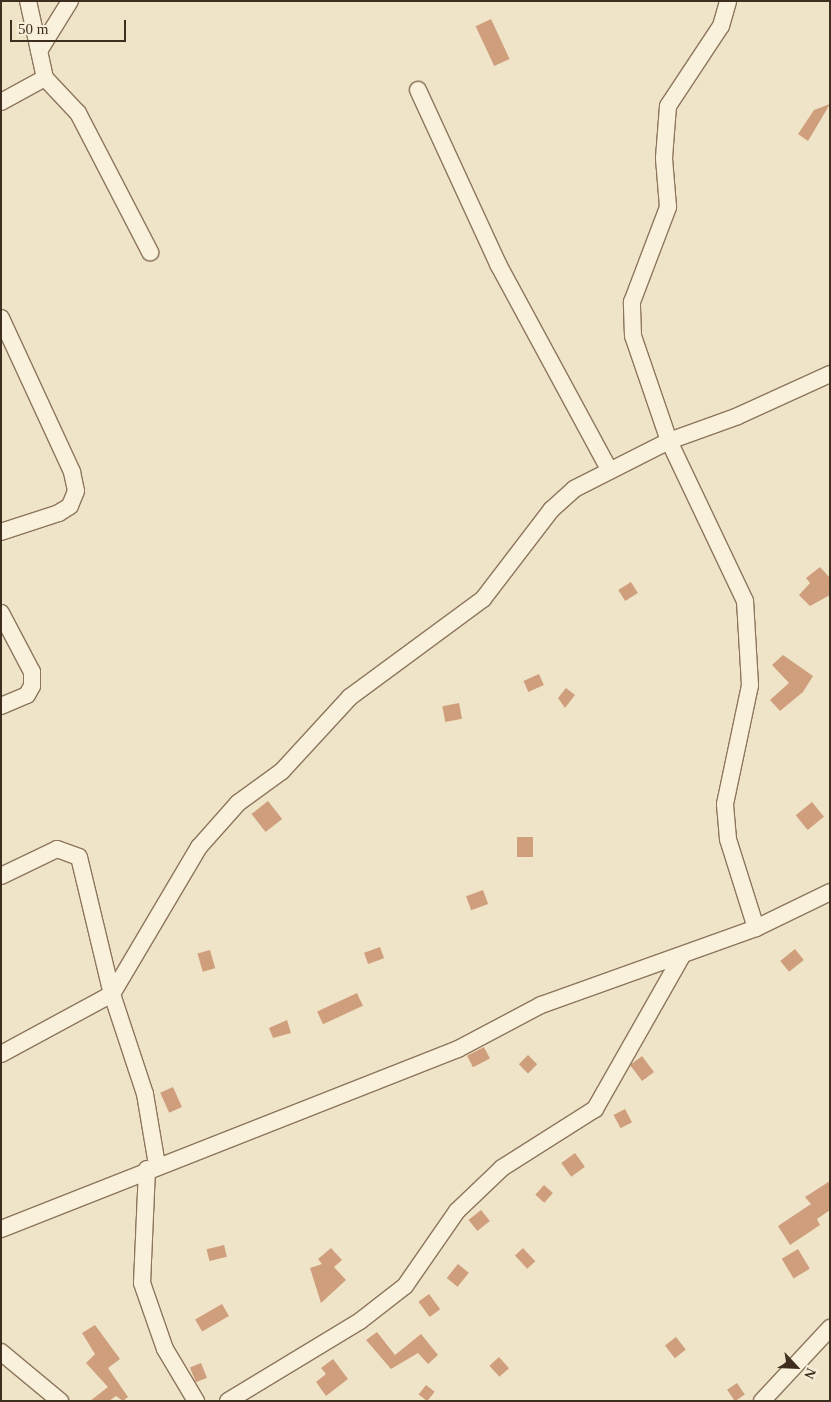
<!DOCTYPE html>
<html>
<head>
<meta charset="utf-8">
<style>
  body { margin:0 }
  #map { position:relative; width:831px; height:1402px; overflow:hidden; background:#f0e4c8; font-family:"Times New Roman",serif }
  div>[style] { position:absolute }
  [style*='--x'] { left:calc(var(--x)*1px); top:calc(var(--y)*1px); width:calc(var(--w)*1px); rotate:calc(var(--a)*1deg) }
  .building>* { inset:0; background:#cf9f7d; transform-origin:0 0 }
  .roads { filter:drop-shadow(1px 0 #8d765c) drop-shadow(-1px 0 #8d765c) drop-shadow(0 1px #8d765c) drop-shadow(0 -1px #8d765c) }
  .street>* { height:16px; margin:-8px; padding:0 8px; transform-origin:8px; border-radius:8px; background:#faf1dc }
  span { translate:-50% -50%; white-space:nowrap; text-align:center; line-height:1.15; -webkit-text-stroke:5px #f7eed8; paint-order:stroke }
  .frame { position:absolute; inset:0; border:2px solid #3d2e20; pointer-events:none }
  .north { position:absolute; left:771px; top:1342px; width:50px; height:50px; -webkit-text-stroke:4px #f7eed8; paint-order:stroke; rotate:115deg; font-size:14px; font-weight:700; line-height:20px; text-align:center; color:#3d2e20 }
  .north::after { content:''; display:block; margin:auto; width:18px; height:22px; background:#3d2e20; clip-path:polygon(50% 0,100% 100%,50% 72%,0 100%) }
  .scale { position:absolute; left:10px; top:20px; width:116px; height:22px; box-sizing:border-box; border:2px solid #3d2e20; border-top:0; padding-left:6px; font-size:15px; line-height:18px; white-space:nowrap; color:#3d2e20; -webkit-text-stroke:4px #f7eed8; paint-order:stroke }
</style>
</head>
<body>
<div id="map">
  <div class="building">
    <div style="left:491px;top:19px;width:44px;height:17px;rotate:65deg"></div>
    <div style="clip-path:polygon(830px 104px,808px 141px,798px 134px,814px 110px)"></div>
    <div style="clip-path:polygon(820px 567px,830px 578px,830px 595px,810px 606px,799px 595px,810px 583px,806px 578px)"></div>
    <div style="left:631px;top:582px;width:13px;height:15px;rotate:58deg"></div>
    <div style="clip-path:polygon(783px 655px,813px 676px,803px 692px,780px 711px,770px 700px,789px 683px,772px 665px)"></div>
    <div style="left:539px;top:674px;width:12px;height:17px;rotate:66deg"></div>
    <div style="clip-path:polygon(566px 688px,575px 695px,565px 708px,558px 698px)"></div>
    <div style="left:459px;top:703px;width:16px;height:17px;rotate:79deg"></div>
    <div style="left:268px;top:801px;width:23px;height:21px;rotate:52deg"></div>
    <div style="left:812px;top:802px;width:19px;height:21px;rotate:51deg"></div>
    <div style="left:517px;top:837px;width:16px;height:20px"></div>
    <div style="left:483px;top:890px;width:15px;height:18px;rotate:70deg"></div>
    <div style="left:380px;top:947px;width:12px;height:17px;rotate:70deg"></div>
    <div style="left:795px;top:949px;width:14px;height:19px;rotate:51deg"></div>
    <div style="left:210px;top:950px;width:19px;height:13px;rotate:74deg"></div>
    <div style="left:357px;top:993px;width:14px;height:44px;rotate:65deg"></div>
    <div style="clip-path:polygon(287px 1020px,291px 1033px,273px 1038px,269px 1028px)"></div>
    <div style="left:484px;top:1047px;width:13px;height:19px;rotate:63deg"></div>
    <div style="left:528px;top:1055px;width:13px;height:13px;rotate:45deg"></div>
    <div style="left:642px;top:1056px;width:20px;height:15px;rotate:53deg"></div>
    <div style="left:173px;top:1087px;width:22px;height:14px;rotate:66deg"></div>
    <div style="left:625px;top:1109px;width:15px;height:13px;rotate:62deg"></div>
    <div style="left:575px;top:1153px;width:17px;height:17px;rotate:54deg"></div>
    <div style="clip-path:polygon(830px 1181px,830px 1210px,817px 1219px,820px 1225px,790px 1245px,778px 1226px,811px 1204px,805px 1197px)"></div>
    <div style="left:544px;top:1185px;width:12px;height:13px;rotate:42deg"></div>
    <div style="left:481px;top:1210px;width:14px;height:16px;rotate:51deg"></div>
    <div style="left:224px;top:1245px;width:12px;height:18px;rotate:76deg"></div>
    <div style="clip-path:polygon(331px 1248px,342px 1260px,334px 1267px,346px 1280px,321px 1303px,310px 1268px,322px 1264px,318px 1259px)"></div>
    <div style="left:523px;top:1248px;width:18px;height:11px;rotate:47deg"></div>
    <div style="left:798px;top:1249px;width:23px;height:19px;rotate:59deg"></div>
    <div style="left:458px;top:1264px;width:14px;height:18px;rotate:39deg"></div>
    <div style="left:429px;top:1294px;width:19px;height:13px;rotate:54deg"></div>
    <div style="left:222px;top:1304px;width:14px;height:31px;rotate:60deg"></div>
    <div style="clip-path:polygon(95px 1325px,120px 1359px,108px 1368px,128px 1397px,123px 1401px,116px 1396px,109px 1401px,90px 1401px,108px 1387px,86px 1363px,95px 1354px,82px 1333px)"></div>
    <div style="clip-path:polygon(377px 1332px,395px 1355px,421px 1334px,438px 1355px,428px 1364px,418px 1353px,391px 1369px,366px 1340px)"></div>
    <div style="left:676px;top:1337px;width:16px;height:14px;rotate:52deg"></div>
    <div style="left:499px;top:1357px;width:15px;height:13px;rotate:48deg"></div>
    <div style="clip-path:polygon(333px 1359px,348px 1379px,326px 1396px,316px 1382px,326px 1374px,321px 1368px)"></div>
    <div style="left:201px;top:1363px;width:16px;height:12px;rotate:68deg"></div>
    <div style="left:737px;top:1383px;width:14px;height:12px;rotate:56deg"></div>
    <div style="left:426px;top:1385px;width:11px;height:12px;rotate:38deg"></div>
  </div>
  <div class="roads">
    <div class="street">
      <div style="--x:39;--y:51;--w:59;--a:-58.2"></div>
      <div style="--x:45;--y:78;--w:48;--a:46.7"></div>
      <div style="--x:78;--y:113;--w:157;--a:62.6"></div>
      <div style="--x:418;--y:90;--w:192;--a:65.3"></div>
      <div style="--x:498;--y:264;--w:233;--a:61.6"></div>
      <div style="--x:1;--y:102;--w:50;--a:-28.6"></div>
      <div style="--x:45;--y:78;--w:79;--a:-102.4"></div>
      <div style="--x:1;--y:318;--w:170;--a:65.2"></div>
      <div style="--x:72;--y:472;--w:19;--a:78"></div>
      <div style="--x:76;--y:491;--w:16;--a:112"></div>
      <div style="--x:70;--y:506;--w:13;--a:148"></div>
      <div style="--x:59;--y:513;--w:61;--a:161.9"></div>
      <div style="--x:1;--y:613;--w:67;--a:62.3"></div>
      <div style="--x:32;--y:672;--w:14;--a:90"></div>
      <div style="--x:32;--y:686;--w:10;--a:119"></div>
      <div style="--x:27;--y:695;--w:28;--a:157"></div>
      <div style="--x:1;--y:876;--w:62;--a:-25.7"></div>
      <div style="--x:57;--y:849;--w:23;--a:20"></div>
      <div style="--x:79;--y:857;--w:141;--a:76.5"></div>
      <div style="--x:112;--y:994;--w:126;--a:151.6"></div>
      <div style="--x:756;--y:928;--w:93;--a:-107.5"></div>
      <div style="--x:728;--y:839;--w:35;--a:-95"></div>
      <div style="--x:725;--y:804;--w:122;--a:-78.1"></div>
      <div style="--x:750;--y:685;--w:84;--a:-93.4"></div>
      <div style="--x:745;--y:601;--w:177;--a:-115.4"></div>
      <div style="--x:669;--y:441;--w:73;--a:-19.9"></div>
      <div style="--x:738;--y:416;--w:101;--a:-24.5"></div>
      <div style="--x:157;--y:1165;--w:72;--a:-99.6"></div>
      <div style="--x:145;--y:1094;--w:105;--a:-108.3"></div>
      <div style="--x:112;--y:994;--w:171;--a:-59.4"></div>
      <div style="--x:199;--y:847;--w:59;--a:-48.4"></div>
      <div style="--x:238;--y:803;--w:54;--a:-36"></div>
      <div style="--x:282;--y:771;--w:100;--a:-47.4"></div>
      <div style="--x:350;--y:697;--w:165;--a:-36.4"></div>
      <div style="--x:483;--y:599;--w:112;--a:-52.6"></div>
      <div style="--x:551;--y:510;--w:31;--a:-42"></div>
      <div style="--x:574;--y:489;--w:106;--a:-26.8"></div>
      <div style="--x:669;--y:441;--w:111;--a:-108.9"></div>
      <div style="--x:633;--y:336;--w:34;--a:-92"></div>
      <div style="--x:632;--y:302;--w:102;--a:-69.2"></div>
      <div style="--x:668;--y:207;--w:49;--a:-94.7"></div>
      <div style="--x:664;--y:158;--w:52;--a:-85.6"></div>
      <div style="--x:668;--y:106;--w:96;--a:-56.5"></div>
      <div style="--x:721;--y:26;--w:26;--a:-74"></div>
      <div style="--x:147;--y:1169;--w:114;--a:92.5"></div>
      <div style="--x:142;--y:1283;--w:70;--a:70.8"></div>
      <div style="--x:165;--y:1349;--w:61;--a:59.2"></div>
      <div style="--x:1;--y:1229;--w:491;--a:-21.5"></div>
      <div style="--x:458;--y:1049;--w:94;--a:-27.9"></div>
      <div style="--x:541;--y:1005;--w:228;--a:-19.7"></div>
      <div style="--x:756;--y:928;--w:82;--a:-25.9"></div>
      <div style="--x:1;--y:1352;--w:77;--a:39.7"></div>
      <div style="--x:228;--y:1401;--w:154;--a:-31.2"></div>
      <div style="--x:360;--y:1321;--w:57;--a:-37.9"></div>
      <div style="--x:405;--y:1286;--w:91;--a:-55.3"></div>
      <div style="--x:457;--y:1211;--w:62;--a:-43.7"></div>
      <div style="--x:502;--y:1168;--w:110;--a:-32.4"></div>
      <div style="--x:595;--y:1109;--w:176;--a:-60.4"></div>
      <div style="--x:762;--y:1401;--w:100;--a:-47"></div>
    </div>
  </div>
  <div class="frame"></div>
  <div class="north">N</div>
  <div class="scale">50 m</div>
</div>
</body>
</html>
